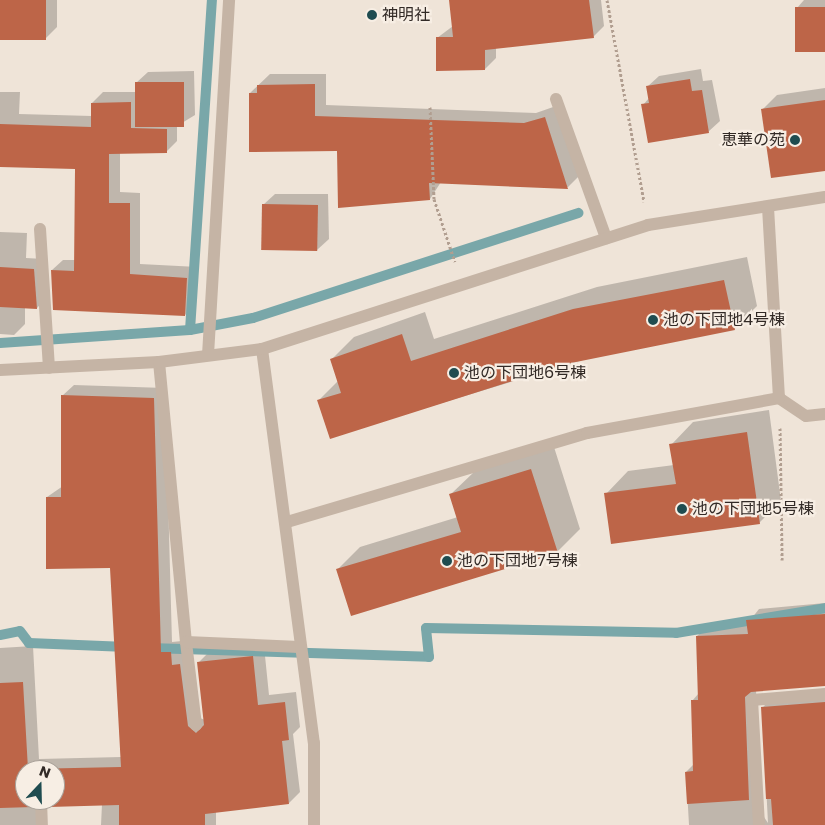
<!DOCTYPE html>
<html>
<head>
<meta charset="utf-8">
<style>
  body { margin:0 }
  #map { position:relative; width:825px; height:825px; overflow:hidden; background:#efe4d8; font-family:Poppins,"Noto Sans JP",sans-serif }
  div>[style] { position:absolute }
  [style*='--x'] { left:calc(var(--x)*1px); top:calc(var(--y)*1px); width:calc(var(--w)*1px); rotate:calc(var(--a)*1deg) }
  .shadow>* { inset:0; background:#0003 }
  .stream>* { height:10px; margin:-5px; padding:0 5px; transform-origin:5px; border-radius:5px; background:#79a7a9 }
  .building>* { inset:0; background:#bd6548; transform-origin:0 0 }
  .path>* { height:3px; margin-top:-1.5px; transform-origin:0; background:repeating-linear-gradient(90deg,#b19e90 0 2.5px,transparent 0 5px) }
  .service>* { height:12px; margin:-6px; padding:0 6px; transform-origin:6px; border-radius:6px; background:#c5b4a5 }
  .minor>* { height:12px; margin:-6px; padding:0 6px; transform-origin:6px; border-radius:6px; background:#c5b4a5 }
  .tertiary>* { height:12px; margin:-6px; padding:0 6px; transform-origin:6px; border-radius:6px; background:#c5b4a5 }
  .dots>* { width:14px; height:14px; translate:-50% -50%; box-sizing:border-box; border:2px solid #f7eee4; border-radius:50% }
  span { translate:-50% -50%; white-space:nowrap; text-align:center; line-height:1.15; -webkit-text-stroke:4.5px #f7eee4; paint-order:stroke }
  .poi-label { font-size:16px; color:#322a26 }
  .left { translate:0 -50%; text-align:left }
  .right { translate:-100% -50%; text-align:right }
  .north { position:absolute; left:15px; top:760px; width:50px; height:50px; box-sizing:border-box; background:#f7eee4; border:1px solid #a8a098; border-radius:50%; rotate:21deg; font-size:14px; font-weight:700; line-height:20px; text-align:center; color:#322a26 }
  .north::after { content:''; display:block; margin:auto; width:18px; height:22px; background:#1f4c50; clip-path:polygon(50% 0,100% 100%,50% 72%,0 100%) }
</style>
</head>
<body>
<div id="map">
  <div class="shadow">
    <div style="clip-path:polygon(0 0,57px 0,57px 27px,46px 38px,0 38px)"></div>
    <div style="clip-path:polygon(451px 0,601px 0,604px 26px,593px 37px,496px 48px,496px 58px,485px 69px,437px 38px,453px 26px)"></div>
    <div style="clip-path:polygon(804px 0,825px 0,825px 50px,797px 8px)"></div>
    <div style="clip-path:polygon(701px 69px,703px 81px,712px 80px,720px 121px,708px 132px,643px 105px,649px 98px,647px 87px,659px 76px)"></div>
    <div style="clip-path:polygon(194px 71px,195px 115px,177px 126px,177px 141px,166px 152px,120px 152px,120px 192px,140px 193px,140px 264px,198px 267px,196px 304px,185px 315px,52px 270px,63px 260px,75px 260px,76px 168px,0 166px,0 92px,20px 92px,19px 114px,92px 116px,92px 103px,103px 92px,136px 92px,136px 83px,148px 72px)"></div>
    <div style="clip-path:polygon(270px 74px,326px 74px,326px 105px,536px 113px,556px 106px,579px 176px,568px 187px,441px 182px,430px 199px,338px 150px,250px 93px)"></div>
    <div style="clip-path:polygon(825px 88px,825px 170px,762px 110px,777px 95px)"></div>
    <div style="clip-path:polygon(275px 194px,328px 194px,329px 239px,317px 250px,263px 205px)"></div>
    <div style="clip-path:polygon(0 232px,27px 233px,26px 258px,44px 259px,47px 297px,37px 308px,25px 307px,25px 324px,14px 335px,0 334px)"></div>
    <div style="clip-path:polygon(747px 257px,757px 306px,734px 329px,596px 356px,330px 437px,319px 400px,338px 381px,331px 360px,354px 337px,425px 312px,434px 339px,597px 287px)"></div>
    <div style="clip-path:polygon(74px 385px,165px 388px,172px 642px,182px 641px,200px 718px,205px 720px,198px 663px,209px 652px,264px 646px,269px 695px,296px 692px,300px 727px,293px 734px,300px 792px,289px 803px,216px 811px,216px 825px,101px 825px,102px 804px,50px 800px,55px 800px,55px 770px,25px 770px,25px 800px,41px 800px,41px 825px,0 825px,0 648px,33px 646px,39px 759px,121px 757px,111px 567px,47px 497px,63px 486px,62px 396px)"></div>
    <div style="clip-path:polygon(769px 410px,781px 501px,759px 523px,606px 494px,628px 471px,674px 465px,671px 445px,693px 422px)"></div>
    <div style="clip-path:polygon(554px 447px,580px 529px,557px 552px,338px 569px,360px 547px,458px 517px,451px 494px,474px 472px)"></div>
    <div style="clip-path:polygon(825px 603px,825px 685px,756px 690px,762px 814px,768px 823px,762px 708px,773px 697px,825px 692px,825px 825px,689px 825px,686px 772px,694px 764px,692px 701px,699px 693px,697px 636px,708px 625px,748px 623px,759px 609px)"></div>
  </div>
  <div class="stream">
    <div style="--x:190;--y:330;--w:331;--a:-86.2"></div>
    <div style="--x:0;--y:343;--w:190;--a:-3.9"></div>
    <div style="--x:190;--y:330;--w:64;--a:-10.8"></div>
    <div style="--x:253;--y:318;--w:342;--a:-17.9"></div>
    <div style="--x:0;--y:635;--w:20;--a:-11"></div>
    <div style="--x:20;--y:631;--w:15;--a:53"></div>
    <div style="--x:29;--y:643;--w:98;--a:2.3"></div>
    <div style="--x:149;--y:648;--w:280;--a:1.8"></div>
    <div style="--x:429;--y:657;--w:29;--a:-96"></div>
    <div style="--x:426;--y:628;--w:250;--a:1.1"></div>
    <div style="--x:676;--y:633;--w:151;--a:-9.5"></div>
  </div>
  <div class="building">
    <div style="left:0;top:0;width:46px;height:40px"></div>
    <div style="clip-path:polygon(449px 0,589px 0,594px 38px,485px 50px,485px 70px,436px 71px,436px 37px,453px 37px)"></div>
    <div style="left:795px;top:7px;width:30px;height:45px"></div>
    <div style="clip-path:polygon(690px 79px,692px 91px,702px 90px,709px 133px,648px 143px,641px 104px,649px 103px,646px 86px)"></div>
    <div style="left:135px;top:82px;width:49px;height:45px"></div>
    <div style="clip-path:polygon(315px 84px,315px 116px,524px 123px,545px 117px,568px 189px,429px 183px,430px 200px,338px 208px,337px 151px,249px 152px,249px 93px,257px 93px,257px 85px)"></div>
    <div style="clip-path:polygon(825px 100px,825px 171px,771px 178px,761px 109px)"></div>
    <div style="clip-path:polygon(131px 102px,131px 128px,167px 129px,167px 153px,109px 154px,109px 203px,130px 203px,130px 274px,187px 278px,185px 316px,53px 310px,51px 270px,74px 271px,75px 169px,0 167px,0 124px,91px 127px,91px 103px)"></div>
    <div style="left:262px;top:204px;width:56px;height:46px;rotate:1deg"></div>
    <div style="clip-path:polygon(0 267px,34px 269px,37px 309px,0 307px)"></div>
    <div style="clip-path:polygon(724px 280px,735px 330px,566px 364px,330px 439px,317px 400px,341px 393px,330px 359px,402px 334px,411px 361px,573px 309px)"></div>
    <div style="clip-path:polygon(61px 395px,154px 398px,161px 652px,171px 652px,172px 665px,180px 664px,188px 726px,196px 733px,204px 725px,197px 662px,253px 656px,258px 705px,285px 702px,289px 740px,282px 741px,289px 804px,205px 814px,205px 825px,119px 825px,119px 805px,49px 807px,49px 800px,55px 800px,55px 770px,25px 770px,25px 800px,33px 800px,33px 807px,0 808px,0 683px,23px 682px,28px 769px,121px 767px,110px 568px,46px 569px,46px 497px,61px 497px)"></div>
    <div style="clip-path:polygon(747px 432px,760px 524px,611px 544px,604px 493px,676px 484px,669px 444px)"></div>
    <div style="clip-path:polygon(531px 469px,558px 553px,351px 616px,336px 569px,461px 532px,449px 494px)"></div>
    <div style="clip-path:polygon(825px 614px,825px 686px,751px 692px,745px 697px,749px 800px,687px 804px,685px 772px,693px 771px,691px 700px,698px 700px,696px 636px,748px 634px,746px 620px)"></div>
    <div style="clip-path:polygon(825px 702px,825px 825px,773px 825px,771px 799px,766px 799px,761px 707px)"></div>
  </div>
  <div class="path">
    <div style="--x:607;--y:0;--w:205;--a:79.6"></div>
    <div style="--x:430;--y:107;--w:92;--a:87.5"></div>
    <div style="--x:434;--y:199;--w:66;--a:71.6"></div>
    <div style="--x:780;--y:428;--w:132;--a:89.1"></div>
  </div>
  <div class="service">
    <div style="--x:556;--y:99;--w:148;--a:70.2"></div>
    <div style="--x:40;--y:229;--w:139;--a:86.3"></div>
    <div style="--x:159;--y:362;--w:281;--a:84.5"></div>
    <div style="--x:779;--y:398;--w:32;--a:34"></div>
    <div style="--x:806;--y:416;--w:19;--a:-6"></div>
    <div style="--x:287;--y:522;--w:313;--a:-16.5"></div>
    <div style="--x:587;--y:433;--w:195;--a:-10.3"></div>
    <div style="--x:779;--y:398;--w:191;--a:-93.3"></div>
    <div style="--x:196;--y:725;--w:84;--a:-96.9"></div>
    <div style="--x:186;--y:642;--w:113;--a:2.5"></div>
    <div style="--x:41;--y:800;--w:25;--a:88"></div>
  </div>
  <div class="minor">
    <div style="--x:262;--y:349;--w:397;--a:82.5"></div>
    <div style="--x:314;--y:743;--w:82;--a:90"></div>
    <div style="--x:208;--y:355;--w:356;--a:-86.6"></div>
    <div style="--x:759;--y:825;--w:125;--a:-93.2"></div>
    <div style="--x:752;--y:700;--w:73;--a:-4.7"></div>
  </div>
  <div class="tertiary">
    <div style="--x:0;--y:370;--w:159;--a:-2.9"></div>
    <div style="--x:159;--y:362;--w:104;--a:-7.2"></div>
    <div style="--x:262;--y:349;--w:405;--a:-17.8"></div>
    <div style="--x:648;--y:225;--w:179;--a:-9"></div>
  </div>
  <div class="dots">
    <div style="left:372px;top:15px;background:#1f4c50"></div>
    <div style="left:795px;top:140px;background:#1f4c50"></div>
    <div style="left:653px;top:320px;background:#1f4c50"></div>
    <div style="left:454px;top:373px;background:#1f4c50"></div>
    <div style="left:682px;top:509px;background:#1f4c50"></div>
    <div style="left:447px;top:561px;background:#1f4c50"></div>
  </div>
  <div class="poi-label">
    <span class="left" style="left:382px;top:15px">神明社</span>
    <span class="right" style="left:785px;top:140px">恵華の苑</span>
    <span class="left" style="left:663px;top:320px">池の下団地4号棟</span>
    <span class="left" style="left:464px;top:373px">池の下団地6号棟</span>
    <span class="left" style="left:692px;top:509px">池の下団地5号棟</span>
    <span class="left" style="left:457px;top:561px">池の下団地7号棟</span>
  </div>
  <div class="north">N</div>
</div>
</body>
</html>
